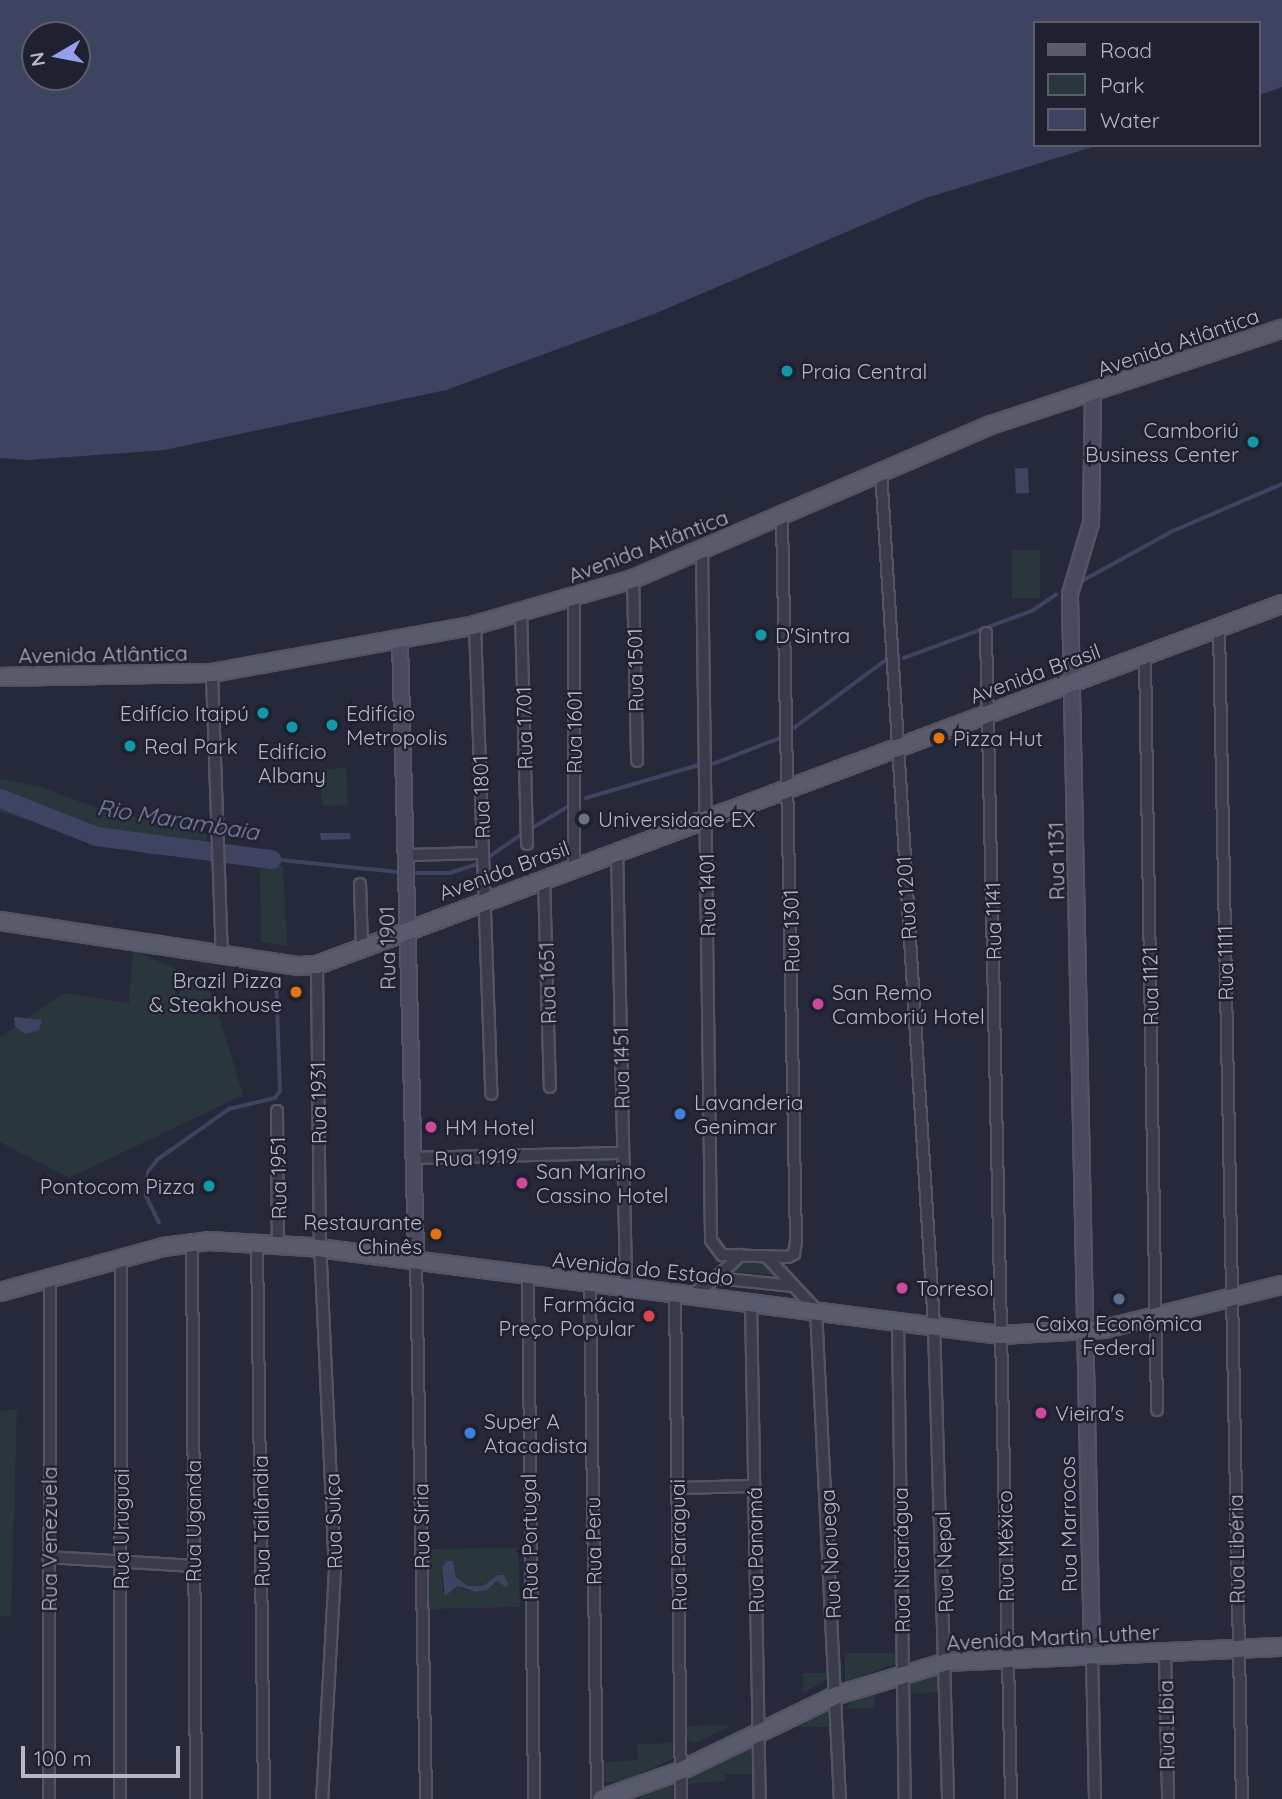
<!DOCTYPE html>
<html>
<head>
<meta charset="utf-8">
<style>
  body { margin:0 }
  #map { position:relative; width:1282px; height:1799px; overflow:hidden; background:#26293a; font-family:Quicksand,sans-serif }
  div>[style] { position:absolute }
  [style*='--x'] { left:calc(var(--x)*1px); top:calc(var(--y)*1px); width:calc(var(--w)*1px); rotate:calc(var(--a)*1deg) }
  .green>* { inset:0; background:#29363c; transform-origin:0 0 }
  .water>* { inset:0; background:#3e4361; transform-origin:0 0 }
  .stream>* { height:3.5px; margin:-1.75px; padding:0 1.75px; transform-origin:1.75px; border-radius:1.75px; background:#3e4361 }
  .river>* { height:19px; margin:-9.5px; padding:0 9.5px; transform-origin:9.5px; border-radius:9.5px; background:#3e4361 }
  .roads { filter:drop-shadow(2px 0 #525463) drop-shadow(-2px 0 #525463) drop-shadow(0 2px #525463) drop-shadow(0 -2px #525463) }
  .street>* { height:10px; margin:-5px; padding:0 5px; transform-origin:5px; border-radius:5px; background:#3a3c4b }
  .secondary>* { height:14px; margin:-7px; padding:0 7px; transform-origin:7px; border-radius:7px; background:#484a5d }
  .primary>* { height:16px; margin:-8px; padding:0 8px; transform-origin:8px; border-radius:8px; background:#585b6b }
  .dots>* { width:19px; height:19px; translate:-50% -50%; box-sizing:border-box; border:4px solid #1f2130; border-radius:50% }
  span { translate:-50% -50%; white-space:nowrap; text-align:center; line-height:1.15; -webkit-text-stroke:5px #1f2130; paint-order:stroke }
  .street-label { font-size:21px; color:#b6b7c6 }
  .poi-label { font-size:21px; color:#b6b7c6 }
  .left { translate:0 -50%; text-align:left }
  .right { translate:-100% -50%; text-align:right }
  .water-label { font-size:23px; color:#8187aa; font-style:italic }
  .legend { position:absolute; left:1033px; top:21px; width:228px; height:126px; box-sizing:border-box; background:#1f2130; border:2px solid #5b5d6c; margin:0; padding:9px 12px; list-style:none; font-size:21px; color:#b6b7c6 }
  .legend li { display:flex; align-items:center; gap:14px; height:35px }
  .legend b { width:35px; border:2px solid #5b5d6c }
  .north { position:absolute; left:21px; top:21px; width:70px; height:70px; box-sizing:border-box; background:#1f2130; border:2px solid #5b5d6c; border-radius:50%; rotate:260deg; font-size:19px; font-weight:700; line-height:28px; text-align:center; color:#b6b7c6 }
  .north::after { content:''; display:block; margin:auto; width:24px; height:32px; background:#959eec; clip-path:polygon(50% 0,100% 100%,50% 72%,0 100%) }
  .scale { position:absolute; left:21px; top:1746px; width:159px; height:32px; box-sizing:border-box; border:4px solid #b6b7c6; border-top:0; padding-left:9px; font-size:21px; line-height:24px; white-space:nowrap; color:#b6b7c6; -webkit-text-stroke:5px #1f2130; paint-order:stroke }
</style>
</head>
<body>
<div id="map">
  <div class="green">
    <div style="left:1012px;top:550px;width:28px;height:48px"></div>
    <div style="left:346px;top:768px;width:37px;height:26px;rotate:87deg"></div>
    <div style="clip-path:polygon(0 779px,40px 787px,116px 815px,183px 822px,208px 835px,204px 857px,151px 855px,0 812px)"></div>
    <div style="clip-path:polygon(260px 864px,283px 866px,287px 946px,261px 942px)"></div>
    <div style="clip-path:polygon(133px 950px,209px 983px,243px 1095px,69px 1178px,0 1142px,0 1037px,64px 993px,129px 1003px)"></div>
    <div style="left:614px;top:1161px;width:15px;height:31px;rotate:90deg"></div>
    <div style="clip-path:polygon(746px 1263px,768px 1264px,776px 1275px,731px 1271px)"></div>
    <div style="clip-path:polygon(17px 1409px,11px 1616px,0 1616px,0 1411px)"></div>
    <div style="clip-path:polygon(evenodd,518px 1548px,520px 1607px,429px 1609px,429px 1549px,518px 1548px,442px 1567px,455px 1568px,456px 1577px,467px 1586px,483px 1586px,498px 1575px,508px 1583px,497px 1581px,492px 1587px,466px 1591px,458px 1586px,454px 1592px,443px 1592px,442px 1567px)"></div>
    <div style="clip-path:polygon(845px 1653px,895px 1653px,895px 1664px,845px 1682px)"></div>
    <div style="clip-path:polygon(803px 1673px,827px 1673px,827px 1679px,803px 1694px)"></div>
    <div style="clip-path:polygon(938px 1673px,939px 1692px,908px 1694px,908px 1684px)"></div>
    <div style="clip-path:polygon(874px 1692px,875px 1708px,844px 1709px,858px 1696px)"></div>
    <div style="clip-path:polygon(831px 1709px,832px 1727px,795px 1727px,813px 1713px)"></div>
    <div style="clip-path:polygon(732px 1725px,696px 1743px,687px 1741px,687px 1726px)"></div>
    <div style="clip-path:polygon(672px 1743px,674px 1758px,624px 1781px,605px 1782px,605px 1762px,638px 1760px,637px 1744px)"></div>
    <div style="clip-path:polygon(748px 1747px,754px 1751px,754px 1774px,725px 1774px,725px 1781px,688px 1784px,691px 1775px)"></div>
    <div style="clip-path:polygon(673px 1781px,673px 1799px,637px 1799px)"></div>
  </div>
  <div class="water">
    <div style="clip-path:polygon(evenodd,0 0,1282px 0,1282px 87px,1259px 95px,1259px 23px,1035px 23px,1035px 145px,1099px 145px,926px 198px,654px 314px,446px 390px,165px 450px,28px 460px,0 458px,0 0,77px 35px,77px 77px,35px 77px,35px 35px,77px 35px)"></div>
    <div style="left:1028px;top:468px;width:25px;height:13px;rotate:88deg"></div>
    <div style="clip-path:polygon(320px 833px,350px 833px,351px 839px,321px 840px)"></div>
    <div style="clip-path:polygon(14px 1017px,42px 1020px,39px 1030px,25px 1034px,15px 1026px)"></div>
    <div style="clip-path:polygon(447px 1561px,453px 1561px,456px 1577px,467px 1586px,483px 1586px,498px 1575px,504px 1575px,508px 1584px,506px 1587px,497px 1581px,487px 1590px,476px 1592px,458px 1586px,445px 1596px,442px 1567px)"></div>
  </div>
  <div class="stream">
    <div style="--x:1082;--y:581;--w:104;--a:-28.8"></div>
    <div style="--x:1173;--y:531;--w:119;--a:-23.3"></div>
    <div style="--x:904;--y:658;--w:136;--a:-20.2"></div>
    <div style="--x:1032;--y:611;--w:29;--a:-34"></div>
    <div style="--x:794;--y:728;--w:114;--a:-36.5"></div>
    <div style="--x:713;--y:764;--w:72;--a:-21.2"></div>
    <div style="--x:586;--y:798;--w:118;--a:-16.3"></div>
    <div style="--x:534;--y:827;--w:39;--a:-31"></div>
    <div style="--x:489;--y:857;--w:39;--a:-35"></div>
    <div style="--x:271;--y:859;--w:130;--a:5.8"></div>
    <div style="--x:414;--y:873;--w:36;--a:0"></div>
    <div style="--x:450;--y:873;--w:28;--a:-18"></div>
    <div style="--x:159;--y:1223;--w:30;--a:-116"></div>
    <div style="--x:146;--y:1196;--w:24;--a:-85"></div>
    <div style="--x:148;--y:1172;--w:15;--a:-53"></div>
    <div style="--x:157;--y:1160;--w:88;--a:-35.3"></div>
    <div style="--x:229;--y:1109;--w:47;--a:-13.4"></div>
    <div style="--x:275;--y:1098;--w:9;--a:-54"></div>
    <div style="--x:280;--y:1091;--w:112;--a:-92"></div>
  </div>
  <div class="river">
    <div style="--x:0;--y:798;--w:103;--a:21.6"></div>
    <div style="--x:96;--y:836;--w:177;--a:7.5"></div>
  </div>
  <div class="roads">
    <div class="street">
      <div style="--x:881;--y:471;--w:856;--a:86.45"></div>
      <div style="--x:934;--y:1325;--w:474;--a:88.3"></div>
      <div style="--x:702;--y:550;--w:690;--a:89.25"></div>
      <div style="--x:711;--y:1240;--w:19;--a:54"></div>
      <div style="--x:722;--y:1255;--w:66;--a:1.7"></div>
      <div style="--x:788;--y:1257;--w:7;--a:-27"></div>
      <div style="--x:794;--y:1254;--w:13;--a:-81"></div>
      <div style="--x:796;--y:1241;--w:725;--a:-91.11"></div>
      <div style="--x:633;--y:579;--w:182;--a:88.7"></div>
      <div style="--x:574;--y:598;--w:268;--a:90"></div>
      <div style="--x:521;--y:612;--w:232;--a:88.5"></div>
      <div style="--x:475;--y:625;--w:469;--a:88"></div>
      <div style="--x:1219;--y:627;--w:1172;--a:88.88"></div>
      <div style="--x:986;--y:633;--w:1166;--a:88.77"></div>
      <div style="--x:1145;--y:655;--w:755;--a:89.09"></div>
      <div style="--x:212;--y:673;--w:281;--a:88"></div>
      <div style="--x:617;--y:851;--w:435;--a:88.8"></div>
      <div style="--x:406;--y:855;--w:77;--a:-1.5"></div>
      <div style="--x:544;--y:878;--w:209;--a:88.4"></div>
      <div style="--x:360;--y:884;--w:63;--a:88.2"></div>
      <div style="--x:317;--y:965;--w:277;--a:89.4"></div>
      <div style="--x:320;--y:1242;--w:328;--a:87.4"></div>
      <div style="--x:335;--y:1570;--w:229;--a:93.2"></div>
      <div style="--x:277;--y:1111;--w:133;--a:89.6"></div>
      <div style="--x:414;--y:1158;--w:209;--a:-1.4"></div>
      <div style="--x:192;--y:1242;--w:557;--a:89.59"></div>
      <div style="--x:257;--y:1242;--w:557;--a:89.28"></div>
      <div style="--x:766;--y:1256;--w:41;--a:47"></div>
      <div style="--x:416;--y:1257;--w:542;--a:88.94"></div>
      <div style="--x:528;--y:1276;--w:523;--a:89.34"></div>
      <div style="--x:716;--y:1278;--w:34;--a:-43"></div>
      <div style="--x:590;--y:1283;--w:516;--a:89.22"></div>
      <div style="--x:675;--y:1291;--w:508;--a:89.32"></div>
      <div style="--x:694;--y:1293;--w:27;--a:-34"></div>
      <div style="--x:716;--y:1278;--w:78;--a:5.9"></div>
      <div style="--x:794;--y:1286;--w:33;--a:47"></div>
      <div style="--x:816;--y:1310;--w:490;--a:87.2"></div>
      <div style="--x:751;--y:1301;--w:498;--a:89"></div>
      <div style="--x:898;--y:1321;--w:478;--a:89.2"></div>
      <div style="--x:677;--y:1488;--w:77;--a:-1.5"></div>
      <div style="--x:48;--y:1557;--w:146;--a:3.5"></div>
      <div style="--x:1165;--y:1652;--w:147;--a:88.8"></div>
      <div style="--x:1092;--y:1655;--w:144;--a:88.8"></div>
      <div style="--x:49;--y:1799;--w:520;--a:-89.89"></div>
      <div style="--x:120;--y:1799;--w:541;--a:-89.89"></div>
    </div>
    <div class="secondary">
      <div style="--x:400;--y:641;--w:612;--a:88.5"></div>
      <div style="--x:1092;--y:1655;--w:1061;--a:-91.19"></div>
      <div style="--x:1070;--y:594;--w:74;--a:-73.5"></div>
      <div style="--x:1091;--y:523;--w:131;--a:-89.1"></div>
    </div>
    <div class="primary">
      <div style="--x:0;--y:677;--w:212;--a:-1.1"></div>
      <div style="--x:212;--y:673;--w:267;--a:-10.3"></div>
      <div style="--x:475;--y:625;--w:165;--a:-16.2"></div>
      <div style="--x:633;--y:579;--w:390;--a:-23.3"></div>
      <div style="--x:991;--y:425;--w:306;--a:-18.3"></div>
      <div style="--x:0;--y:921;--w:302;--a:8.6"></div>
      <div style="--x:299;--y:966;--w:18;--a:-3"></div>
      <div style="--x:317;--y:965;--w:1030;--a:-20.51"></div>
      <div style="--x:0;--y:1292;--w:169;--a:-15.4"></div>
      <div style="--x:163;--y:1247;--w:46;--a:-7.4"></div>
      <div style="--x:209;--y:1241;--w:101;--a:3.4"></div>
      <div style="--x:310;--y:1247;--w:697;--a:7.26"></div>
      <div style="--x:1001;--y:1335;--w:103;--a:-3.3"></div>
      <div style="--x:1104;--y:1329;--w:183;--a:-13.9"></div>
      <div style="--x:601;--y:1799;--w:84;--a:-19.5"></div>
      <div style="--x:680;--y:1771;--w:174;--a:-25.8"></div>
      <div style="--x:837;--y:1695;--w:115;--a:-16.7"></div>
      <div style="--x:947;--y:1662;--w:335;--a:-2.6"></div>
    </div>
  </div>
  <div class="dots">
    <div style="left:787px;top:371px;background:#0f9aa8"></div>
    <div style="left:1253px;top:442px;background:#0f9aa8"></div>
    <div style="left:761px;top:635px;background:#0f9aa8"></div>
    <div style="left:263px;top:713px;background:#0f9aa8"></div>
    <div style="left:332px;top:725px;background:#0f9aa8"></div>
    <div style="left:292px;top:727px;background:#0f9aa8"></div>
    <div style="left:939px;top:738px;background:#e8710a"></div>
    <div style="left:130px;top:746px;background:#0f9aa8"></div>
    <div style="left:584px;top:819px;background:#6b7280"></div>
    <div style="left:296px;top:992px;background:#e8710a"></div>
    <div style="left:818px;top:1004px;background:#d1479c"></div>
    <div style="left:680px;top:1114px;background:#3f7fe0"></div>
    <div style="left:431px;top:1127px;background:#d1479c"></div>
    <div style="left:522px;top:1183px;background:#d1479c"></div>
    <div style="left:209px;top:1186px;background:#0f9aa8"></div>
    <div style="left:436px;top:1234px;background:#e8710a"></div>
    <div style="left:902px;top:1288px;background:#d1479c"></div>
    <div style="left:1119px;top:1299px;background:#5c6f8a"></div>
    <div style="left:649px;top:1316px;background:#e0444e"></div>
    <div style="left:1041px;top:1413px;background:#d1479c"></div>
    <div style="left:470px;top:1433px;background:#3f7fe0"></div>
  </div>
  <div class="street-label">
    <span style="left:1178px;top:342px;rotate:-19deg">Avenida Atlântica</span>
    <span style="left:648px;top:546px;rotate:-21deg">Avenida Atlântica</span>
    <span style="left:103px;top:654px;rotate:-1deg">Avenida Atlântica</span>
    <span style="left:635px;top:670px;rotate:-91deg">Rua 1501</span>
    <span style="left:1035px;top:673px;rotate:-20deg">Avenida Brasil</span>
    <span style="left:524px;top:728px;rotate:-91deg">Rua 1701</span>
    <span style="left:574px;top:732px;rotate:-90deg">Rua 1601</span>
    <span style="left:481px;top:797px;rotate:-92deg">Rua 1801</span>
    <span style="left:1056px;top:861px;rotate:-91deg">Rua 1131</span>
    <span style="left:504px;top:870px;rotate:-20deg">Avenida Brasil</span>
    <span style="left:707px;top:895px;rotate:-91deg">Rua 1401</span>
    <span style="left:906px;top:898px;rotate:-94deg">Rua 1201</span>
    <span style="left:993px;top:921px;rotate:-91deg">Rua 1141</span>
    <span style="left:791px;top:931px;rotate:-91deg">Rua 1301</span>
    <span style="left:387px;top:948px;rotate:-91deg">Rua 1901</span>
    <span style="left:1225px;top:963px;rotate:-91deg">Rua 1111</span>
    <span style="left:547px;top:983px;rotate:-92deg">Rua 1651</span>
    <span style="left:1150px;top:986px;rotate:-91deg">Rua 1121</span>
    <span style="left:621px;top:1068px;rotate:-91deg">Rua 1451</span>
    <span style="left:318px;top:1103px;rotate:-91deg">Rua 1931</span>
    <span style="left:476px;top:1157px;rotate:-2deg">Rua 1919</span>
    <span style="left:278px;top:1178px;rotate:-91deg">Rua 1951</span>
    <span style="left:643px;top:1268px;rotate:6deg">Avenida do Estado</span>
    <span style="left:193px;top:1521px;rotate:-90deg">Rua Uganda</span>
    <span style="left:261px;top:1521px;rotate:-91deg">Rua Tailândia</span>
    <span style="left:333px;top:1521px;rotate:-92deg">Rua Suíça</span>
    <span style="left:1068px;top:1524px;rotate:-91deg">Rua Marrocos</span>
    <span style="left:421px;top:1526px;rotate:-91deg">Rua Síria</span>
    <span style="left:121px;top:1529px;rotate:-90deg">Rua Uruguai</span>
    <span style="left:529px;top:1537px;rotate:-91deg">Rua Portugal</span>
    <span style="left:49px;top:1539px;rotate:-90deg">Rua Venezuela</span>
    <span style="left:593px;top:1541px;rotate:-91deg">Rua Peru</span>
    <span style="left:678px;top:1545px;rotate:-91deg">Rua Paraguai</span>
    <span style="left:1005px;top:1546px;rotate:-91deg">Rua México</span>
    <span style="left:1236px;top:1549px;rotate:-91deg">Rua Libéria</span>
    <span style="left:755px;top:1550px;rotate:-91deg">Rua Panamá</span>
    <span style="left:830px;top:1554px;rotate:-93deg">Rua Noruega</span>
    <span style="left:901px;top:1560px;rotate:-91deg">Rua Nicarágua</span>
    <span style="left:944px;top:1562px;rotate:-92deg">Rua Nepal</span>
    <span style="left:1053px;top:1637px;rotate:-3deg">Avenida Martin Luther</span>
    <span style="left:1166px;top:1725px;rotate:-91deg">Rua Líbia</span>
  </div>
  <div class="poi-label">
    <span class="left" style="left:801px;top:371px">Praia Central</span>
    <span class="right" style="left:1239px;top:442px">Camboriú<br>Business Center</span>
    <span class="left" style="left:775px;top:635px">D'Sintra</span>
    <span class="right" style="left:249px;top:713px">Edifício Itaipú</span>
    <span class="left" style="left:346px;top:725px">Edifício<br>Metropolis</span>
    <span class="left" style="left:953px;top:738px">Pizza Hut</span>
    <span class="left" style="left:144px;top:746px">Real Park</span>
    <span style="left:292px;top:763px">Edifício<br>Albany</span>
    <span class="left" style="left:598px;top:819px">Universidade EX</span>
    <span class="right" style="left:282px;top:992px">Brazil Pizza<br>&amp; Steakhouse</span>
    <span class="left" style="left:832px;top:1004px">San Remo<br>Camboriú Hotel</span>
    <span class="left" style="left:694px;top:1114px">Lavanderia<br>Genimar</span>
    <span class="left" style="left:445px;top:1127px">HM Hotel</span>
    <span class="left" style="left:536px;top:1183px">San Marino<br>Cassino Hotel</span>
    <span class="right" style="left:195px;top:1186px">Pontocom Pizza</span>
    <span class="right" style="left:422px;top:1234px">Restaurante<br>Chinês</span>
    <span class="left" style="left:916px;top:1288px">Torresol</span>
    <span class="right" style="left:635px;top:1316px">Farmácia<br>Preço Popular</span>
    <span style="left:1119px;top:1335px">Caixa Econômica<br>Federal</span>
    <span class="left" style="left:1055px;top:1413px">Vieira's</span>
    <span class="left" style="left:484px;top:1433px">Super A<br>Atacadista</span>
  </div>
  <div class="water-label">
    <span style="left:178px;top:820px;rotate:9deg">Rio Marambaia</span>
  </div>
  <ul class="legend">
  <li><b style="height:9px;background:#585b6b"></b>Road</li>
  <li><b style="height:19px;background:#29363c"></b>Park</li>
  <li><b style="height:19px;background:#3e4361"></b>Water</li>
  </ul>
  <div class="north">N</div>
  <div class="scale">100 m</div>
</div>
</body>
</html>
